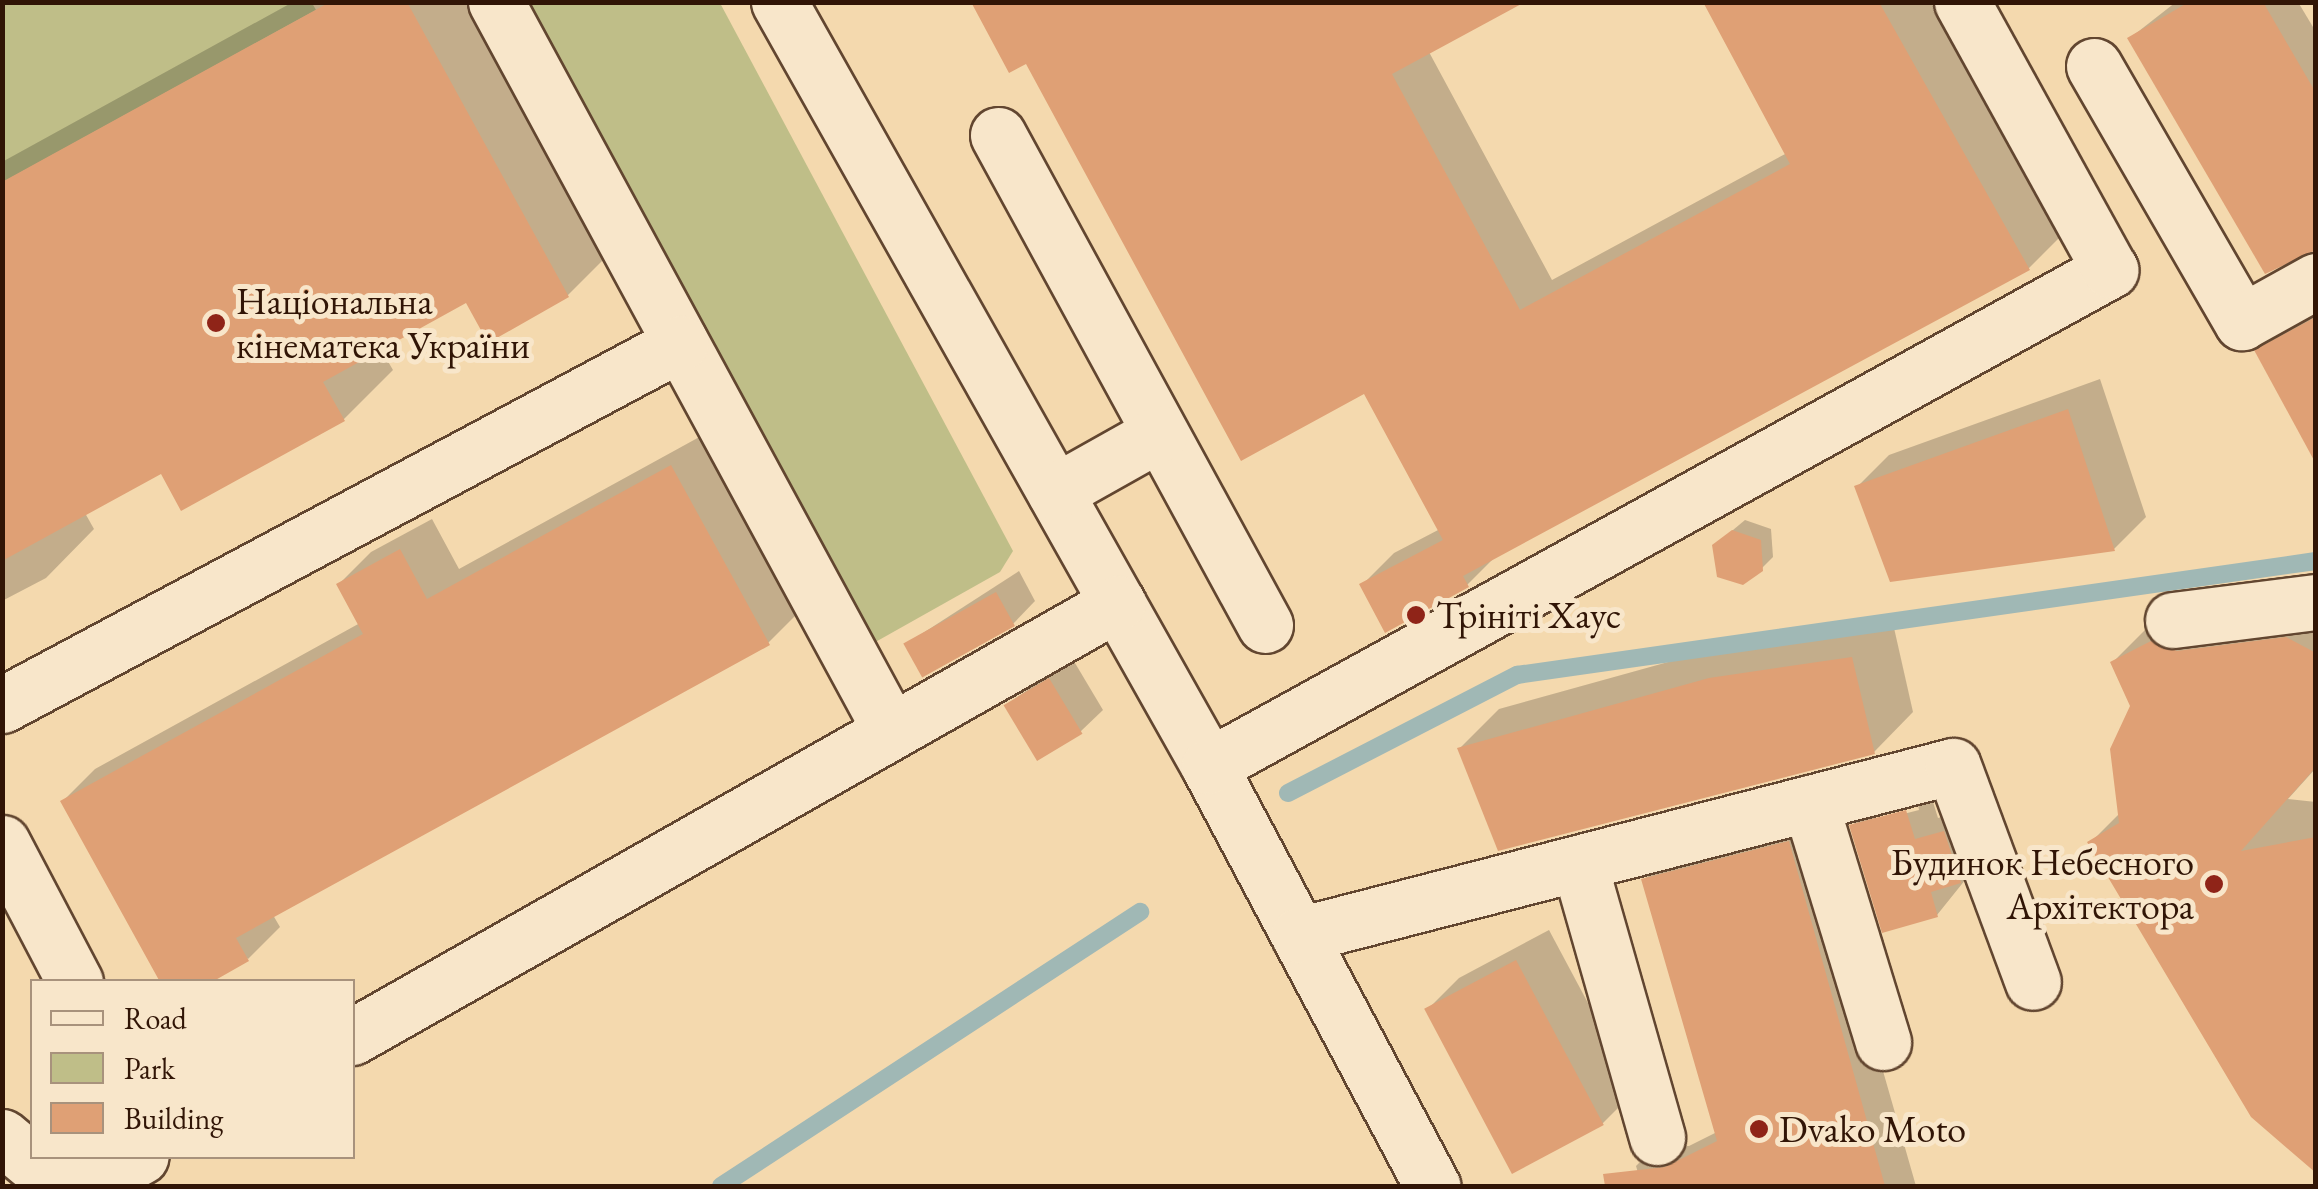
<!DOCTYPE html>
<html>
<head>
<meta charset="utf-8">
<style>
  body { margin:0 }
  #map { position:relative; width:2318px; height:1189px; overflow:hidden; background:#f4d9ae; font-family:"EB Garamond",serif }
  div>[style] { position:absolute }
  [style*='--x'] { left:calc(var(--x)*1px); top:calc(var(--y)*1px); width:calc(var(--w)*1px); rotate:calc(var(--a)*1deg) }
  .green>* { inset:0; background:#bfbe88 }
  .shadow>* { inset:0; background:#0003 }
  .stream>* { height:18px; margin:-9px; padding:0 9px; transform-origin:9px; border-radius:9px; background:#a0b8b5 }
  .building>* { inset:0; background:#dfa075; transform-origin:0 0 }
  .roads { filter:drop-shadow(2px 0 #624630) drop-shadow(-2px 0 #624630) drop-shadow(0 2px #624630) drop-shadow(0 -2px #624630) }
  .minor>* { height:55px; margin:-27.5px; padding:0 27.5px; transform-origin:27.5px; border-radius:27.5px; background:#f8e6ca }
  .dots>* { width:28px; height:28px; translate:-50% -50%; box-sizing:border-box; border:5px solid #f8e6ca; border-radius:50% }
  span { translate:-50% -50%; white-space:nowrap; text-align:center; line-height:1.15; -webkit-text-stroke:10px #f8e6ca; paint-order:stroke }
  .poi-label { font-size:38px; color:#311506 }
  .left { translate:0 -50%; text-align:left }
  .right { translate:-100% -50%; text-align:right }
  .frame { position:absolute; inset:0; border:5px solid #311506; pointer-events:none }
  .legend { position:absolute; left:30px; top:979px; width:325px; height:180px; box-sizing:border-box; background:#f8e6ca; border:2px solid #a8927c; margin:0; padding:12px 18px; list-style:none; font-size:30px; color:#311506 }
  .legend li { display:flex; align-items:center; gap:20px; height:50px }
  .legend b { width:50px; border:2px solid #a8927c }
</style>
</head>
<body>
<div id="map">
  <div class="green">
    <div style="clip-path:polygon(3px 3px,312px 3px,316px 10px,3px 182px)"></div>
    <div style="clip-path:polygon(514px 3px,720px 3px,1013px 551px,1000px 572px,863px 649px)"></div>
  </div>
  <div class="shadow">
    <div style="clip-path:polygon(293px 2px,486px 2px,617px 246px,568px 295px,467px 299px,380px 348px,393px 370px,344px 419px,182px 507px,162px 471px,85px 513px,94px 529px,46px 578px,2px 601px,2px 162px)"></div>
    <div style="clip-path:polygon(974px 2px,1429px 52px,1552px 280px,1787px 153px,1705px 2px,1933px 2px,2061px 236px,2029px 268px,1498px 554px,1467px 585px,1362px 585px,1394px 553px,1440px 529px,1365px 391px)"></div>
    <div style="clip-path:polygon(2176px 2px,2298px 2px,2316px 32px,2316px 247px,2130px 38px)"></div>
    <div style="clip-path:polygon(2316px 309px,2316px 447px,2257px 351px)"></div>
    <div style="clip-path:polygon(2100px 379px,2146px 517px,2114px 549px,1857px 487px,1889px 455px)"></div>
    <div style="clip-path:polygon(703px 435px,800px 611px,768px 643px,273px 915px,280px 927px,248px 959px,63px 801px,95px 769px,360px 623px,339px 584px,371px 552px,432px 519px,459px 569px)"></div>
    <div style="clip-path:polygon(1745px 520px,1771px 529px,1773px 557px,1761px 569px,1727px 535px)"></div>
    <div style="clip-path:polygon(1019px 571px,1035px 601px,1013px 624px,906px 644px)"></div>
    <div style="clip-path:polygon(2316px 607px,2316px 768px,2288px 799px,2316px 802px,2316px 1169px,2090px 843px,2120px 813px,2133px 706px,2113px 662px,2145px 630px,2185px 610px)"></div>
    <div style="clip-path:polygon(1892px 619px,1913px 712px,1874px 752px,1460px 748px,1499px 709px,1751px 639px)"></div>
    <div style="clip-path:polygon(1072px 658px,1103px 710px,1080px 732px,1006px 705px)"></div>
    <div style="clip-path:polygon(evenodd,1929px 789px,1938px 818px,1966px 810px,1982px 859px,1937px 915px,1852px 826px,1875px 803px,1929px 789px,1918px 805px,1919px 810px,1876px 821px,1876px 816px,1918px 805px)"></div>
    <div style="clip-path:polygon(1811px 820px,1916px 1186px,1642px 1186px,1636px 1166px,1658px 1144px,1689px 1146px,1717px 1132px,1644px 880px,1666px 857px)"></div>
    <div style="clip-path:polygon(1549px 930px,1635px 1091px,1603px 1123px,1513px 1171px,1427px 1010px,1459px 978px)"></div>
  </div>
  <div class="stream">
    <div style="--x:1288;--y:793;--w:258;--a:-27.3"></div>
    <div style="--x:1517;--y:675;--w:807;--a:-8.12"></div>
    <div style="--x:721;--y:1186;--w:501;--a:-33.18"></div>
  </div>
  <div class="building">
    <div style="clip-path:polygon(330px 2px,407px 2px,569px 297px,488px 343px,466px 303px,323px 382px,345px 421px,181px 511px,161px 474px,2px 561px,2px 182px)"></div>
    <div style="clip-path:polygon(971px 2px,1525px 2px,1392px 74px,1520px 310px,1790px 164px,1703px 2px,1879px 2px,2030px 270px,1463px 576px,1469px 587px,1385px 633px,1359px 584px,1443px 540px,1364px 394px,1241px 461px,1026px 64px,1009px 73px)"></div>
    <div style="clip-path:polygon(2189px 2px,2263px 2px,2316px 93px,2316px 250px,2265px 274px,2127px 38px)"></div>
    <div style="clip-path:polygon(2316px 317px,2316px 464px,2254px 350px)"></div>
    <div style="clip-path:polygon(2068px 409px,2115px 551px,1890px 582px,1854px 486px)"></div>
    <div style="clip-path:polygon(671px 465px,770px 645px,236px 938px,249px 961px,212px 982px,160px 982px,60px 801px,363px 634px,336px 584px,400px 549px,427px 599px)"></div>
    <div style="clip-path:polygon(1732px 530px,1761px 540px,1763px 571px,1743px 585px,1717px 577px,1712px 545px)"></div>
    <div style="left:996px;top:592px;width:39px;height:106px;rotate:61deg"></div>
    <div style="clip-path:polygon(2286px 637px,2316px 653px,2316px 767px,2241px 851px,2316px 837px,2316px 1173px,2251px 1117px,2087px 842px,2119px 823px,2110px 749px,2130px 706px,2110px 662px,2151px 641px,2177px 651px)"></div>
    <div style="clip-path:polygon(1852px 657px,1875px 754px,1498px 851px,1457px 748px,1709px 678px)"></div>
    <div style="left:1049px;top:678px;width:65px;height:53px;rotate:59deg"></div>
    <div style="clip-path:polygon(1906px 810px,1915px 839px,1944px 831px,1961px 883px,1931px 892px,1938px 917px,1882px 933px,1849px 825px)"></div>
    <div style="clip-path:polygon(1789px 841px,1885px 1186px,1605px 1186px,1603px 1174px,1665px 1167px,1717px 1141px,1641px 879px)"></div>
    <div style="left:1516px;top:960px;width:187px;height:104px;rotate:62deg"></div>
  </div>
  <div class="roads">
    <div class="minor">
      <div style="--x:496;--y:2;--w:829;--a:61.55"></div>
      <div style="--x:779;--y:2;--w:877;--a:60.63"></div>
      <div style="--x:1209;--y:766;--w:476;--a:62"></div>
      <div style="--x:2094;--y:66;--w:296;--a:60"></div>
      <div style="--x:2242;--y:322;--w:85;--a:-29"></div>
      <div style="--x:998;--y:135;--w:558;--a:61.41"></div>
      <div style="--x:1055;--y:492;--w:120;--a:-29.3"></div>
      <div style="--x:2173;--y:620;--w:144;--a:-7.2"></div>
      <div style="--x:2;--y:705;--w:769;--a:-28.06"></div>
      <div style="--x:1209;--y:766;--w:1029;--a:-28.83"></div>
      <div style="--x:2110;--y:270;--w:306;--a:-118.9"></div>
      <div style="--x:1810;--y:803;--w:250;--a:73"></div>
      <div style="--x:2;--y:843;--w:157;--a:62.3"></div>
      <div style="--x:1579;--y:863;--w:285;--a:74.1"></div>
      <div style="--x:1299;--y:935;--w:675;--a:-14.49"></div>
      <div style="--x:1953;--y:766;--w:230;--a:69.7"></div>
      <div style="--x:352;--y:1037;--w:880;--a:-29.54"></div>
      <div style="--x:2;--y:1137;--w:70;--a:39.8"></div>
      <div style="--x:47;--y:1186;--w:57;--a:-9.1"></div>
      <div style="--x:103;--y:1177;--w:43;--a:-28.9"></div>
    </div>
  </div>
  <div class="dots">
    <div style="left:216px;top:323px;background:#8f2418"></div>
    <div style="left:1416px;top:615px;background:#8f2418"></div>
    <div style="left:2214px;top:884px;background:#8f2418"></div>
    <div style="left:1759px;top:1129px;background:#8f2418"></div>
  </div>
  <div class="poi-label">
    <span class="left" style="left:236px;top:323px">Національна<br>кінематека України</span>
    <span class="left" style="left:1436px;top:615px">Трініті Хаус</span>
    <span class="right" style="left:2194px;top:884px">Будинок Небесного<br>Архітектора</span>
    <span class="left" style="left:1779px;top:1129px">Dvako Moto</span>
  </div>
  <div class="frame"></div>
  <ul class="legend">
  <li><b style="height:12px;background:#f8e6ca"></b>Road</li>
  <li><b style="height:28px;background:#bfbe88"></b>Park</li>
  <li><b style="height:28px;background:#dfa075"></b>Building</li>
  </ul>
</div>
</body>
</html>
